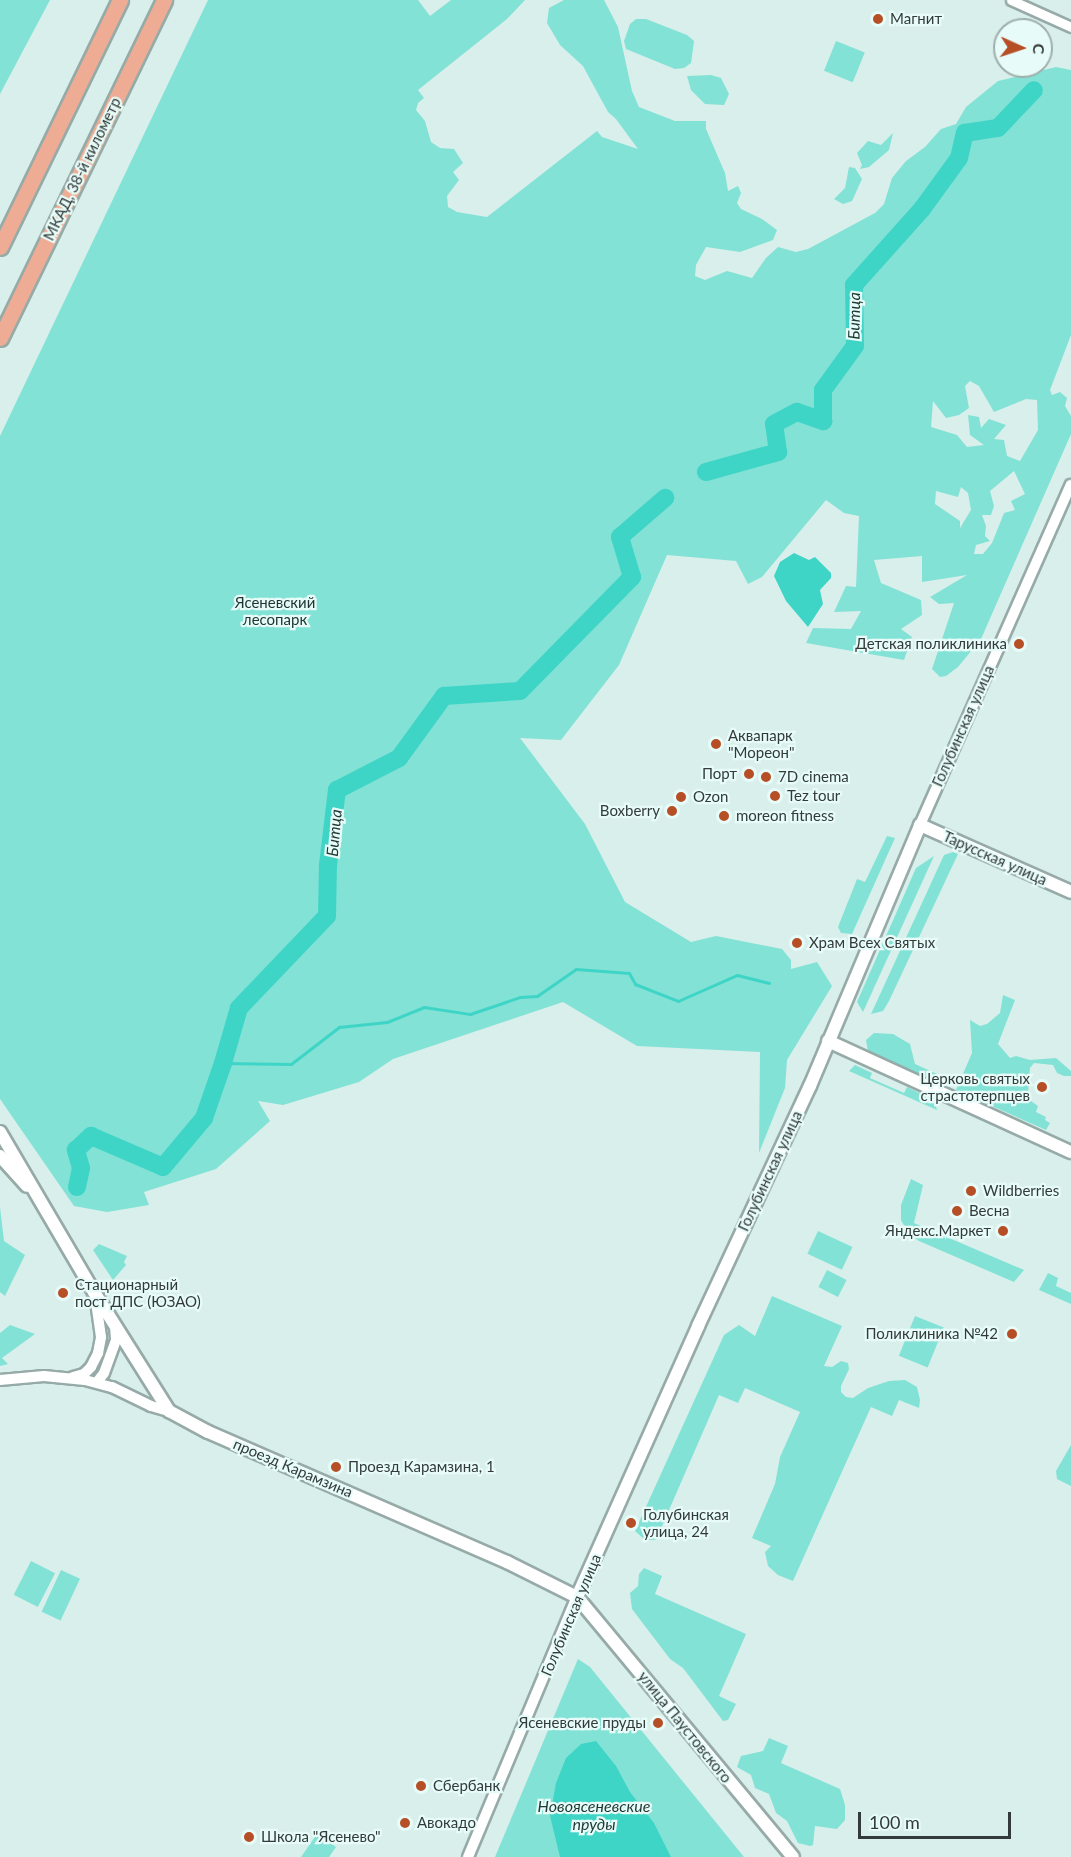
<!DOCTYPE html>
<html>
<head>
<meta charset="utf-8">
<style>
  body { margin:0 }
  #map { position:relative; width:1071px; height:1857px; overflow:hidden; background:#d9efeb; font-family:Lato,sans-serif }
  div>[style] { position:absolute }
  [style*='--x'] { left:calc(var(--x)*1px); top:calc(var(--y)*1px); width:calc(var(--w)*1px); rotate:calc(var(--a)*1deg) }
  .green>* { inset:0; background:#82e2d6; transform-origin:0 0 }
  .water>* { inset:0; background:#3fd5c6 }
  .stream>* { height:3px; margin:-1.5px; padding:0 1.5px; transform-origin:1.5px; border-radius:1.5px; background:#3fd5c6 }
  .river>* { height:18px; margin:-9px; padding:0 9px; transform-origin:9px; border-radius:9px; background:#3fd5c6 }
  .roads { filter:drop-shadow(2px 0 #96aaa7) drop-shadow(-2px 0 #96aaa7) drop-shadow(0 2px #96aaa7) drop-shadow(0 -2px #96aaa7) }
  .minor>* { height:9px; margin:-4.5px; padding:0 4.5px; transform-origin:4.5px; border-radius:4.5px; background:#fff }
  .tertiary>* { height:10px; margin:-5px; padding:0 5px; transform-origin:5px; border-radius:5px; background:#fff }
  .secondary>* { height:12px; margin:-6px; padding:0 6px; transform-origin:6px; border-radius:6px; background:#fff }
  .trunk>* { height:15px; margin:-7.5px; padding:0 7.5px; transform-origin:7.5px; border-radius:7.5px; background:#eeac94 }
  .dots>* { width:16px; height:16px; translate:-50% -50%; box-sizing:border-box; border:3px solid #e7fcf8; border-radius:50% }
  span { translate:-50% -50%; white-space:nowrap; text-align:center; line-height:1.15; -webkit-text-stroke:4.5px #e7fcf8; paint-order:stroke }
  .poi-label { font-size:15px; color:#333b3a }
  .left { translate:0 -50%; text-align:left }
  .right { translate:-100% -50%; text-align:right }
  .street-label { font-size:15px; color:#333b3a }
  .park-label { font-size:15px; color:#1d3532 }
  .water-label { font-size:16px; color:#1e3733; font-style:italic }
  .north { position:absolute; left:993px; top:18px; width:60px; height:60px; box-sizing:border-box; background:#e7fcf8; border:2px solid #9fafac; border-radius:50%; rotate:93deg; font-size:16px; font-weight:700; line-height:24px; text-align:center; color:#333b3a }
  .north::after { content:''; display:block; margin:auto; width:21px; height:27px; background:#b64f25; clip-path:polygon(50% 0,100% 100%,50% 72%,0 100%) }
  .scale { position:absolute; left:858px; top:1812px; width:153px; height:27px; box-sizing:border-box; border:3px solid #333b3a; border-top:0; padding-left:8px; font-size:18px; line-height:21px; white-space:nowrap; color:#333b3a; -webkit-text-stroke:4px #e7fcf8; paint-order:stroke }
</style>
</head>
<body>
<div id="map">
  <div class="green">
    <div style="clip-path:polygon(0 0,50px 0,0 94px)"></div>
    <div style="clip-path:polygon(evenodd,208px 0,418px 0,430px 16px,451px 0,525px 0,507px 19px,418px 90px,424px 98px,418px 103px,416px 110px,425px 121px,431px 142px,440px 148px,454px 149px,463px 163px,453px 172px,459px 180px,447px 196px,448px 207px,457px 212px,487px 217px,597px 131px,602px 137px,638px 149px,616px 119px,608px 112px,583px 66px,560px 45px,547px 23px,549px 8px,564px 0,604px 0,618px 27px,632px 91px,639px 107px,675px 121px,706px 121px,706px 129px,725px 173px,728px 191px,738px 186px,741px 193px,737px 203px,741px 209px,762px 219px,777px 230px,773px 240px,740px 252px,706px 247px,696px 265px,695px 276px,705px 280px,727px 271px,752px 278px,766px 258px,778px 247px,796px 252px,808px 249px,875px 213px,884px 204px,892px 178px,906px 161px,925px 147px,941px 129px,956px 124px,966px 107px,998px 81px,1056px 67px,1071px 70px,1071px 335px,1050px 390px,1052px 395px,1060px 392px,1067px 398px,1065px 406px,1071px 416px,1071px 434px,981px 639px,958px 667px,946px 676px,940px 677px,932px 669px,954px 603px,939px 604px,930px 597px,967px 575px,922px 582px,922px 556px,874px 560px,881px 583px,921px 600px,922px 615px,901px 629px,912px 637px,904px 660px,806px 643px,813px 628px,851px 629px,861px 611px,834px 612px,846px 586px,856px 587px,859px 516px,844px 513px,826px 500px,762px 577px,748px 584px,736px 561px,667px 555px,619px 665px,561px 740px,520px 738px,585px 824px,625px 902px,691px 942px,716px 936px,782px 949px,791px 960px,791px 969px,817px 962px,832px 986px,787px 1060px,785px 1088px,759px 1153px,760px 1052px,637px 1046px,563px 1002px,393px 1059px,359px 1082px,283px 1105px,258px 1101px,270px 1121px,216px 1169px,144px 1192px,149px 1205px,107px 1212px,74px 1206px,0 1099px,0 436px,208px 0,970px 381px,979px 386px,994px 412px,1026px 399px,1037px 400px,1038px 430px,1020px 461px,1007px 456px,1004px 440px,994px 439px,1006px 425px,989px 419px,981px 428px,979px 417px,968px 415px,970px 435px,984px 445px,967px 447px,957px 435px,931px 427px,933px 401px,946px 418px,959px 415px,969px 408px,965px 386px,970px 381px,208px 0,1014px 471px,1025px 494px,1011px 501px,1015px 510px,1004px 513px,992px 543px,983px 554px,974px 554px,976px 545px,990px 541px,985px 536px,986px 526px,982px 515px,991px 515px,994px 506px,990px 491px,1014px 471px,208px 0,961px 487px,968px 493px,971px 510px,960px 528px,960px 521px,935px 504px,936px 491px,958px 497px,961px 487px)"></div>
    <div style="clip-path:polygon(636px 19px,646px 19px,687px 35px,694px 41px,691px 63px,684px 68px,675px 69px,626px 49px,624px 41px,630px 24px)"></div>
    <div style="left:836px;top:41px;width:31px;height:32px;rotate:22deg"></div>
    <div style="clip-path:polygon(711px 75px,721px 78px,729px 94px,724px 105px,705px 104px,691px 90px,687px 76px)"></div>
    <div style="clip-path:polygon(893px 133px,889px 150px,869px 167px,860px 169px,862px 165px,857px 153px,868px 141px,881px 145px)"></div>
    <div style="clip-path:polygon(849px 167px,855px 168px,862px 179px,852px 201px,843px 204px,834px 199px,845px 188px)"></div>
    <div style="clip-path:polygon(887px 836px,895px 838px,852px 934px,841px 933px,838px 927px,857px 879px,865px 882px)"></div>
    <div style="clip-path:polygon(953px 852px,958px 854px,889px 1001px,883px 1011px,871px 1014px,944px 855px)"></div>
    <div style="clip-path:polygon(934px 856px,863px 1012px,857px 1002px,916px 868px)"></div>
    <div style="clip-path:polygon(1003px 995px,1015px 1000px,998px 1044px,1010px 1058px,1016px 1056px,1030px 1060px,1056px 1058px,1071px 1071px,1071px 1076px,1064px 1076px,1057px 1073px,1053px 1065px,1034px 1063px,1030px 1068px,1028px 1093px,1031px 1101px,1038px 1106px,1036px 1112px,1046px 1117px,1045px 1120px,1050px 1123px,1046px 1130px,956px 1090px,972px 1053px,970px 1020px,980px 1026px,987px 1024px,1000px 1013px)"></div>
    <div style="clip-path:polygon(874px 1033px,893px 1034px,910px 1044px,915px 1064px,948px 1079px,947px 1087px,868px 1051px,866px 1040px)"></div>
    <div style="clip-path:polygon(855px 1065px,872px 1073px,870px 1078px,904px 1093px,907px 1087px,934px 1100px,937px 1110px,849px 1071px)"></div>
    <div style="clip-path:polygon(911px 1179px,923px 1185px,914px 1223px,1024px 1270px,1014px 1282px,919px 1241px,909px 1234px,901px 1220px,901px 1205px)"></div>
    <div style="clip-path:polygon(0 1207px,4px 1241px,25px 1255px,5px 1296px,0 1292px)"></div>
    <div style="left:818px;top:1231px;width:38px;height:25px;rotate:25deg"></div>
    <div style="clip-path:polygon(99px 1244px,127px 1256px,124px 1262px,126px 1265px,113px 1280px,93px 1250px)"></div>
    <div style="left:827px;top:1270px;width:22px;height:19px;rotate:27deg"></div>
    <div style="clip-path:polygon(1048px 1273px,1058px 1278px,1056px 1286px,1071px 1293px,1071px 1304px,1039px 1290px)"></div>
    <div style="clip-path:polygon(772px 1296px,842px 1326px,824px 1366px,832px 1367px,841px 1361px,848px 1363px,849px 1369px,841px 1386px,841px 1392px,846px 1397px,853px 1398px,868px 1388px,889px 1381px,905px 1380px,917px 1387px,920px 1400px,919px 1408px,899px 1400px,892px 1416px,871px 1407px,793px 1581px,778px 1575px,768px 1566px,765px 1552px,771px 1546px,752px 1538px,775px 1484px,780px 1457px,800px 1412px,745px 1388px,738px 1403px,719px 1395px,656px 1540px,645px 1540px,635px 1531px,724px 1335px,739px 1325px,755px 1336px)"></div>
    <div style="left:915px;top:1316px;width:31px;height:43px;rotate:22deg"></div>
    <div style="clip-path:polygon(10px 1325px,35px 1334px,2px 1358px,8px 1364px,0 1366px,0 1333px)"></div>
    <div style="clip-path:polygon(1071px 1445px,1071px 1486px,1057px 1479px,1056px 1471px)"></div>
    <div style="left:31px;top:1561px;width:27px;height:38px;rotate:27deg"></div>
    <div style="clip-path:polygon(644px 1568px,662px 1576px,655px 1594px,746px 1634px,719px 1696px,736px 1704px,728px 1720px,723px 1721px,683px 1668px,670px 1659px,632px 1609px,630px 1593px,638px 1586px,639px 1574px)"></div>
    <div style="left:61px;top:1570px;width:21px;height:46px;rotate:25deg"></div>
    <div style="clip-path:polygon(578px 1659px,590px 1667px,744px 1857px,495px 1857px)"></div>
    <div style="clip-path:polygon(769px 1738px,788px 1746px,781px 1763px,840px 1789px,845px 1805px,845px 1820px,837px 1829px,815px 1826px,813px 1845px,810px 1846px,798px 1843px,787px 1821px,776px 1813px,769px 1794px,755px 1788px,751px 1775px,737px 1767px,741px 1756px,763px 1751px)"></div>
    <div style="clip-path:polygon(317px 1834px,336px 1847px,329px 1857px,301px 1857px)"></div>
  </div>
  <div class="water">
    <div style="clip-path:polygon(794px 553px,809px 560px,815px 557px,831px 573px,831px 578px,820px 590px,823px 604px,808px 627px,786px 601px,774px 576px,780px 562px)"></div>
    <div style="clip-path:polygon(596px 1741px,616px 1766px,630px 1792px,654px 1823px,671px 1857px,560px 1857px,550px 1816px,556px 1783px,566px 1758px,581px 1744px)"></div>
  </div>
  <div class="stream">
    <div style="--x:223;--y:1063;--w:68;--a:0.8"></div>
    <div style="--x:291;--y:1064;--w:61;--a:-37.6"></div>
    <div style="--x:339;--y:1027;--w:48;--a:-5.9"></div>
    <div style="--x:387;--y:1022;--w:40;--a:-22"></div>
    <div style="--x:424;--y:1007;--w:47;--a:8.7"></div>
    <div style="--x:470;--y:1014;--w:53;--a:-18.8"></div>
    <div style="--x:520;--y:997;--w:17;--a:-3"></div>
    <div style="--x:537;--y:996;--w:47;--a:-34.7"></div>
    <div style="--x:576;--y:969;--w:53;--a:4.3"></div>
    <div style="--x:629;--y:973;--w:13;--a:61"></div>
    <div style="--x:635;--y:984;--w:46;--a:21.6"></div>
    <div style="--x:678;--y:1001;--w:64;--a:-23.8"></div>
    <div style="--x:737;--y:975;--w:33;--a:14"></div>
  </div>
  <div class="river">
    <div style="--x:706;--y:472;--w:75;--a:-15.5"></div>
    <div style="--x:778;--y:452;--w:28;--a:-98"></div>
    <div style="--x:774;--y:424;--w:26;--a:-28"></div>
    <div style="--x:797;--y:412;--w:28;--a:19"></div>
    <div style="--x:823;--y:421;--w:31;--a:-90"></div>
    <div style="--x:823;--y:390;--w:54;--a:-54"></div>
    <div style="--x:855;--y:346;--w:61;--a:-90.9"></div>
    <div style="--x:854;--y:285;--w:102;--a:-48.2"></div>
    <div style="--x:922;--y:209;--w:63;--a:-54"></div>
    <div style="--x:959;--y:158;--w:26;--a:-77"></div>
    <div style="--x:965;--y:133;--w:33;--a:-9"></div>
    <div style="--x:998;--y:128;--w:52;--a:-46.5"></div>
    <div style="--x:77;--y:1187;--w:19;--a:-78"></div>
    <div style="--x:81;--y:1168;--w:19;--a:-106"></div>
    <div style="--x:76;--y:1150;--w:21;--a:-43"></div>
    <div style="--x:91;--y:1136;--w:78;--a:23.3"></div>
    <div style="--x:163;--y:1167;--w:64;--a:-50.1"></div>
    <div style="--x:204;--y:1118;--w:58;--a:-70.9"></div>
    <div style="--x:223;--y:1063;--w:57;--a:-73.8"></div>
    <div style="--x:239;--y:1008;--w:127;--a:-46.3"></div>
    <div style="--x:327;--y:916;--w:51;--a:-88.9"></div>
    <div style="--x:328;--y:865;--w:76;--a:-83.2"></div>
    <div style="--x:337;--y:790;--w:70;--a:-27.3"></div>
    <div style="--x:399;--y:758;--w:77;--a:-54"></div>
    <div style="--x:444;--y:696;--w:76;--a:-3.8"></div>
    <div style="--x:520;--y:691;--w:160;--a:-45.5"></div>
    <div style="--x:632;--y:577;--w:42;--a:-106.7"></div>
    <div style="--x:620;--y:537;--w:60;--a:-40.9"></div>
  </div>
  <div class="roads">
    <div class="minor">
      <div style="--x:1011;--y:0;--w:66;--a:24.2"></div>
    </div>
    <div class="tertiary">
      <div style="--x:920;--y:825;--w:372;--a:-66.1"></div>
      <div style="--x:73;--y:1377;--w:11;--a:-15"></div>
      <div style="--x:84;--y:1374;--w:10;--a:-45"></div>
      <div style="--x:91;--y:1367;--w:16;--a:-63"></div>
      <div style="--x:98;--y:1353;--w:16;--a:-79"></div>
      <div style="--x:101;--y:1337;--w:42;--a:-98.1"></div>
      <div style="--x:0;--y:1380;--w:44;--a:-5.2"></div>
      <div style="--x:44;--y:1376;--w:41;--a:5.6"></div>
      <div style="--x:85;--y:1380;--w:28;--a:15"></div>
      <div style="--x:112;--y:1387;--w:43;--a:26"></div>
      <div style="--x:151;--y:1406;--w:19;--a:16"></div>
      <div style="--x:97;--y:1382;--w:11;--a:-52"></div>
      <div style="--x:104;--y:1373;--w:35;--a:-70"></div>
      <div style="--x:116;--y:1340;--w:15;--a:-94"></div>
      <div style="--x:468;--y:1857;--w:282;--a:-67.3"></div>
    </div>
    <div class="secondary">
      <div style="--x:828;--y:1041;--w:267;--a:24.6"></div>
      <div style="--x:0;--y:1132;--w:186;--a:59.6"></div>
      <div style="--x:94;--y:1292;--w:141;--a:57.8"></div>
      <div style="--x:169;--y:1411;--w:44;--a:28.3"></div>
      <div style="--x:208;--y:1432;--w:326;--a:23.5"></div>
      <div style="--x:507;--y:1562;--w:78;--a:26.6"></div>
      <div style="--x:577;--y:1597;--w:338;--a:50.3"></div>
      <div style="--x:0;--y:1156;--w:40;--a:48"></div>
      <div style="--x:577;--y:1597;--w:297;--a:-65.9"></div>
      <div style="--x:698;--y:1326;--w:265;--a:-65"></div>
      <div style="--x:810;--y:1086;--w:283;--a:-67.1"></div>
      <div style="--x:920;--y:825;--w:165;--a:23.9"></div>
    </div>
    <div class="trunk">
      <div style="--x:0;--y:247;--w:275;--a:-64.1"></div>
      <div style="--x:0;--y:338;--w:376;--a:-64.1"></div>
    </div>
  </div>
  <div class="dots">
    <div style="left:878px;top:19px;background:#b64f25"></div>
    <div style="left:1019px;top:644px;background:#b64f25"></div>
    <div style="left:716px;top:744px;background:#b64f25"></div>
    <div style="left:749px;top:774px;background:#b64f25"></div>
    <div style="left:766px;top:777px;background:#b64f25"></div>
    <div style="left:775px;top:796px;background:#b64f25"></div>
    <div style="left:681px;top:797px;background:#b64f25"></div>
    <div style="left:672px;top:811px;background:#b64f25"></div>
    <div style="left:724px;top:816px;background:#b64f25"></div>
    <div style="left:797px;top:943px;background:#b64f25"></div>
    <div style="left:1042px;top:1087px;background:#b64f25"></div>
    <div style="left:971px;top:1191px;background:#b64f25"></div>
    <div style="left:957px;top:1211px;background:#b64f25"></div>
    <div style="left:1003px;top:1231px;background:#b64f25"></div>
    <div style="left:63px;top:1293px;background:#b64f25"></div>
    <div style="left:1012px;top:1334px;background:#b64f25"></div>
    <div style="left:336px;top:1467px;background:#b64f25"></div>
    <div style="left:631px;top:1523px;background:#b64f25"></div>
    <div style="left:658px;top:1723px;background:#b64f25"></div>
    <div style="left:421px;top:1786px;background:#b64f25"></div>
    <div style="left:405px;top:1823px;background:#b64f25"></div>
    <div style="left:249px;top:1837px;background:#b64f25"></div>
  </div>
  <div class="poi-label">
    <span class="left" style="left:890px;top:19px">Магнит</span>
    <span class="right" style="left:1007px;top:644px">Детская поликлиника</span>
    <span class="left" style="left:728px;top:744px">Аквапарк<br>"Мореон"</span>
    <span class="right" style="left:737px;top:774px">Порт</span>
    <span class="left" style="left:778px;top:777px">7D cinema</span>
    <span class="left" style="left:787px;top:796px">Tez tour</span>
    <span class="left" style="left:693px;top:797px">Ozon</span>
    <span class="right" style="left:660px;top:811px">Boxberry</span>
    <span class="left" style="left:736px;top:816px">moreon fitness</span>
    <span class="left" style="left:809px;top:943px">Храм Всех Святых</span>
    <span class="right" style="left:1030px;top:1087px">Церковь святых<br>страстотерпцев</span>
    <span class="left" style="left:983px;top:1191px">Wildberries</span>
    <span class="left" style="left:969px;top:1211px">Весна</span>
    <span class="right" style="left:991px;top:1231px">Яндекс.Маркет</span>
    <span class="left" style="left:75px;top:1293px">Стационарный<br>пост ДПС (ЮЗАО)</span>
    <span class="right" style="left:998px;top:1334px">Поликлиника №42</span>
    <span class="left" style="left:348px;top:1467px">Проезд Карамзина, 1</span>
    <span class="left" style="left:643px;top:1523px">Голубинская<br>улица, 24</span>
    <span class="right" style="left:646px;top:1723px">Ясеневские пруды</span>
    <span class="left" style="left:433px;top:1786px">Сбербанк</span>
    <span class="left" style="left:417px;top:1823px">Авокадо</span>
    <span class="left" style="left:261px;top:1837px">Школа "Ясенево"</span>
  </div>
  <div class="street-label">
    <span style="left:82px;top:169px;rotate:-64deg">МКАД, 38-й километр</span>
    <span style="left:963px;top:726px;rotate:-66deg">Голубинская улица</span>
    <span style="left:995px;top:858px;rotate:24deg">Тарусская улица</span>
    <span style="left:770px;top:1171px;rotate:-65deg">Голубинская улица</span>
    <span style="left:293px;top:1468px;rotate:23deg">проезд Карамзина</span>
    <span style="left:571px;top:1615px;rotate:-67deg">Голубинская улица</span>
    <span style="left:685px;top:1727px;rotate:51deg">улица Паустовского</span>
  </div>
  <div class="park-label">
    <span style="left:275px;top:611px">Ясеневский<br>лесопарк</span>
  </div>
  <div class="water-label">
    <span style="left:854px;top:316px;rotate:-89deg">Битца</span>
    <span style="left:334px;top:833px;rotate:-85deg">Битца</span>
    <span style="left:594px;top:1815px">Новоясеневские<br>пруды</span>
  </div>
  <div class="north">С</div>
  <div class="scale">100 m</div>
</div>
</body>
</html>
